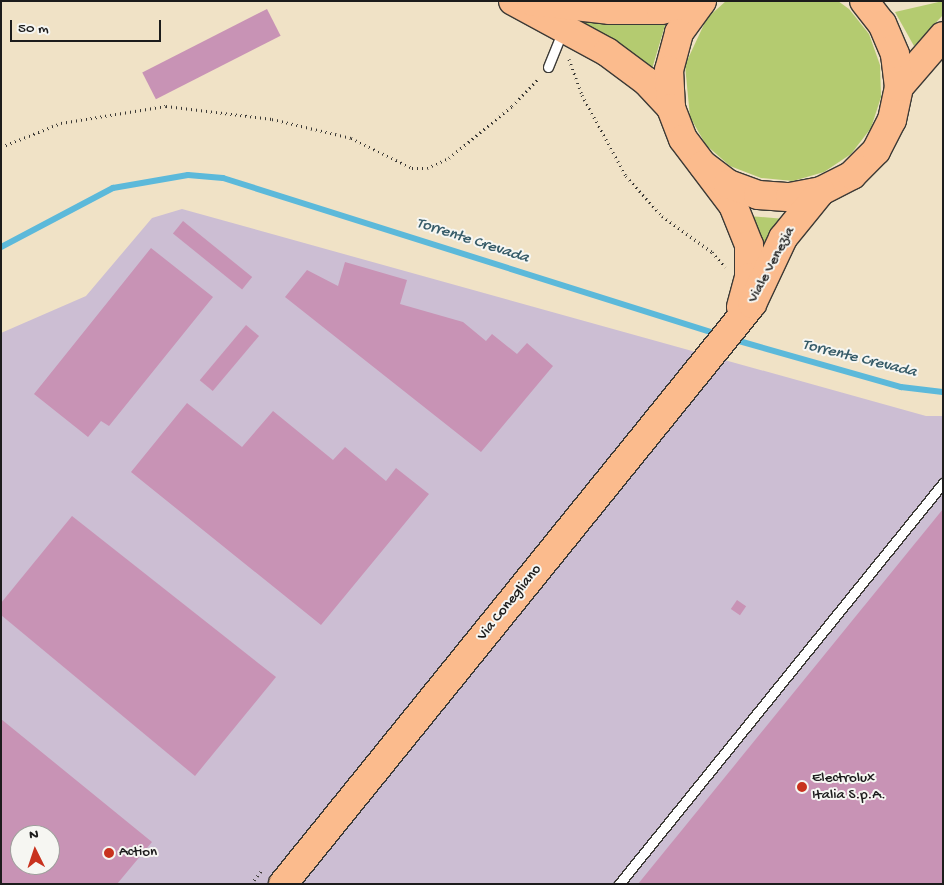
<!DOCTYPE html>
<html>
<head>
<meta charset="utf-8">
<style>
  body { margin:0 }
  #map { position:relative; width:944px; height:885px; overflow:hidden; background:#f0e2c6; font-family:"Gochi Hand",sans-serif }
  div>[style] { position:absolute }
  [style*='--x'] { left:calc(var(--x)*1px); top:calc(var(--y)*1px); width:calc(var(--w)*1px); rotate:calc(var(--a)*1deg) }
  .industrial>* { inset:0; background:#ccbed3 }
  .green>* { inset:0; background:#b4cb70 }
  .stream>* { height:6px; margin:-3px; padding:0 3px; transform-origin:3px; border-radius:3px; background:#5cb9da }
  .building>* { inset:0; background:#c893b5; transform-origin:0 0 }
  .path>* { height:3px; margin-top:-1.5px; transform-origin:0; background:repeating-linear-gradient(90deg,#3c3a36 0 1px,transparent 0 5px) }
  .roads { filter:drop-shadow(1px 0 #3c3a36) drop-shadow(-1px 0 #3c3a36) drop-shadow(0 1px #3c3a36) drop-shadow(0 -1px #3c3a36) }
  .lane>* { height:9px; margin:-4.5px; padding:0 4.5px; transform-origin:4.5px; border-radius:4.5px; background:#fff }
  .primary>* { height:28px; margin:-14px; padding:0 14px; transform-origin:14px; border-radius:14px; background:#fbbb8d }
  .dots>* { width:14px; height:14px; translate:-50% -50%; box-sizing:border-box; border:2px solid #f6f6f2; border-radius:50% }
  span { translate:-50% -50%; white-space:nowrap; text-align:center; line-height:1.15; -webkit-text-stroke:4px #f6f6f2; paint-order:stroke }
  .street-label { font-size:15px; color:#1c1c1c }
  .poi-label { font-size:15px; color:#1c1c1c }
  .left { translate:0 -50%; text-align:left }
  .water-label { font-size:16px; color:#365b68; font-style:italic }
  .frame { position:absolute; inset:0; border:2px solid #1c1c1c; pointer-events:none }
  .north { position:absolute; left:10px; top:825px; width:50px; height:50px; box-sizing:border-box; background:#f6f6f2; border:1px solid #9f9f9c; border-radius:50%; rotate:356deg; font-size:14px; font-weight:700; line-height:20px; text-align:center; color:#1c1c1c }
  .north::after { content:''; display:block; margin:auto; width:18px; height:22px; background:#c8321e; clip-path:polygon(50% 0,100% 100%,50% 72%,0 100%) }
  .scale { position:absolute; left:10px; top:20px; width:151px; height:22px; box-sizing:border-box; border:2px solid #1c1c1c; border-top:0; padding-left:6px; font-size:15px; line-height:18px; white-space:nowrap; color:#1c1c1c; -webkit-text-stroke:4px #f6f6f2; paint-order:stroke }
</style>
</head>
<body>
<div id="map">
  <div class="industrial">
    <div style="clip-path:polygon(evenodd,182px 209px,926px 416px,943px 416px,943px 884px,1px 884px,1px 333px,86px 296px,152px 218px,182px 209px,20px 835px,50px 835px,50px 865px,20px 865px,20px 835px)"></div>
  </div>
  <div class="green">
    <div style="clip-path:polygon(726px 1px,838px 1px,849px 9px,869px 34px,880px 65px,881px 97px,871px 128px,851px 154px,824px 172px,793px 181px,761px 178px,730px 166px,706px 145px,690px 117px,685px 65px,707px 18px)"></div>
    <div style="clip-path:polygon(943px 1px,943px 15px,914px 46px,895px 12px)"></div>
    <div style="clip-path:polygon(576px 19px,666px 22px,652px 69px)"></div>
    <div style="clip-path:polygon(749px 216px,785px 219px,762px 259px)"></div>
  </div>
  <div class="stream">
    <div style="--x:1;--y:247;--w:127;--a:-27.8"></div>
    <div style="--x:113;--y:188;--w:76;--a:-9.8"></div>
    <div style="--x:188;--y:175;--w:35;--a:5"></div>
    <div style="--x:223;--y:178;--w:521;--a:17.53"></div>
    <div style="--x:732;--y:339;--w:176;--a:15.9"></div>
    <div style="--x:901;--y:387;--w:42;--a:6.8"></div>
  </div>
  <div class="building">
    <div style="left:267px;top:9px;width:30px;height:140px;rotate:63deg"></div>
    <div style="left:183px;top:221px;width:89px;height:16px;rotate:39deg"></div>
    <div style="clip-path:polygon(151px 248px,213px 297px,109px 426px,101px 421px,88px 437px,34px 394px)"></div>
    <div style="clip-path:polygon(345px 262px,407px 280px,400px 304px,463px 322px,486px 341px,492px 334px,517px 354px,527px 343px,553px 366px,481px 452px,285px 297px,307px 270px,338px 286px)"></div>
    <div style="left:246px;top:325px;width:17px;height:72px;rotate:40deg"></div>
    <div style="clip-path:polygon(187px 403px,242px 447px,273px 411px,333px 460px,345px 447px,386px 481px,396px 468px,429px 494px,321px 625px,131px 472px)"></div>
    <div style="clip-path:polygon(943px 509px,943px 884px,638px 884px)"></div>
    <div style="clip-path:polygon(72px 516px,276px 677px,195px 776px,1px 615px,1px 603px)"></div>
    <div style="left:737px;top:600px;width:11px;height:11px;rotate:34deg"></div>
    <div style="clip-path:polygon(evenodd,1px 719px,152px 842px,117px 884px,1px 884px,1px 719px,20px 835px,50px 835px,50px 865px,20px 865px,20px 835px)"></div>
  </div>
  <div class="path">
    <div style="--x:569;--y:59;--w:38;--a:70"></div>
    <div style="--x:582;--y:95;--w:92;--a:61.5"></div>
    <div style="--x:626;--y:176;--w:54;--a:48"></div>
    <div style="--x:662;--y:216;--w:62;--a:35.8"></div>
    <div style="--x:712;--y:252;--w:20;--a:49"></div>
    <div style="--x:1;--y:147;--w:65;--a:-21.8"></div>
    <div style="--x:61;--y:123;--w:106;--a:-9.2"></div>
    <div style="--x:166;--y:106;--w:107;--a:7"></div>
    <div style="--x:272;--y:119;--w:81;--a:13.5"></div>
    <div style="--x:351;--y:138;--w:68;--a:26.2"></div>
    <div style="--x:412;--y:168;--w:15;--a:0"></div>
    <div style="--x:427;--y:168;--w:24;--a:-24"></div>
    <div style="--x:449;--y:158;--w:82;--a:-39.5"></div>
    <div style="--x:512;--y:106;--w:39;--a:-46"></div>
    <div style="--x:251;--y:884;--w:18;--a:-52"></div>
  </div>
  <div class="roads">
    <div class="lane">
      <div style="--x:548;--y:67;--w:29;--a:-68"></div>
      <div style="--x:619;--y:884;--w:516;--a:-51.06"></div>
    </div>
    <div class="primary">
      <div style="--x:513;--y:1;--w:107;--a:28.5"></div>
      <div style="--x:607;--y:52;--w:49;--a:36.6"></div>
      <div style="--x:646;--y:81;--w:37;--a:47"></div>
      <div style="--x:531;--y:1;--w:80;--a:6.5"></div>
      <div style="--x:610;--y:10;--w:51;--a:0"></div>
      <div style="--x:661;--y:10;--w:41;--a:-11.3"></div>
      <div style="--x:702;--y:1;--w:39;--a:126"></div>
      <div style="--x:679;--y:33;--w:38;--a:105"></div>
      <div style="--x:669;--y:70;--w:38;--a:87"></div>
      <div style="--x:671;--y:108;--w:33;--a:69"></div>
      <div style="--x:683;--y:139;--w:83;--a:52.9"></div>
      <div style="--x:733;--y:205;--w:43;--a:68.2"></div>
      <div style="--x:749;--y:245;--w:32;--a:90"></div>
      <div style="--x:749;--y:277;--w:31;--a:105"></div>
      <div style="--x:899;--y:87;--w:67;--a:-49.2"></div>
      <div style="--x:703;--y:165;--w:31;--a:37"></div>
      <div style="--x:728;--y:184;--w:32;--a:20"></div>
      <div style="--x:758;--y:195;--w:32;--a:4"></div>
      <div style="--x:790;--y:197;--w:32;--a:-11"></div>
      <div style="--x:821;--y:191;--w:35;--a:-27"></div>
      <div style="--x:852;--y:175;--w:34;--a:-45"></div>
      <div style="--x:876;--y:151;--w:35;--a:-63"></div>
      <div style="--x:892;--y:120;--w:34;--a:-78"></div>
      <div style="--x:899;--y:87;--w:33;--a:-97"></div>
      <div style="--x:895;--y:54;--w:33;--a:-113"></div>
      <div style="--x:882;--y:24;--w:29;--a:-128"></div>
      <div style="--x:283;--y:884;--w:746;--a:-51.04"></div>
      <div style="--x:752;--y:304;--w:73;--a:-64.8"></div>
      <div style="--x:783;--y:238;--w:60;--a:-51"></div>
    </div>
  </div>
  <div class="dots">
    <div style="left:802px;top:787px;background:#c8321e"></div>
    <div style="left:109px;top:853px;background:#c8321e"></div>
  </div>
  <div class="street-label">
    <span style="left:772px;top:265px;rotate:-62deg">Viale Venezia</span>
    <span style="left:510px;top:603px;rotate:-51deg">Via Conegliano</span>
  </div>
  <div class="poi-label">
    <span class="left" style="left:812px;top:787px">Electrolux<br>Italia S.p.A.</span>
    <span class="left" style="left:119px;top:853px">Action</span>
  </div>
  <div class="water-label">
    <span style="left:472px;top:242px;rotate:18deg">Torrente Crevada</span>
    <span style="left:859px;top:360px;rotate:14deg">Torrente Crevada</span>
  </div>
  <div class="frame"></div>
  <div class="north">N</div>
  <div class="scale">50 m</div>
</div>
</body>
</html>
